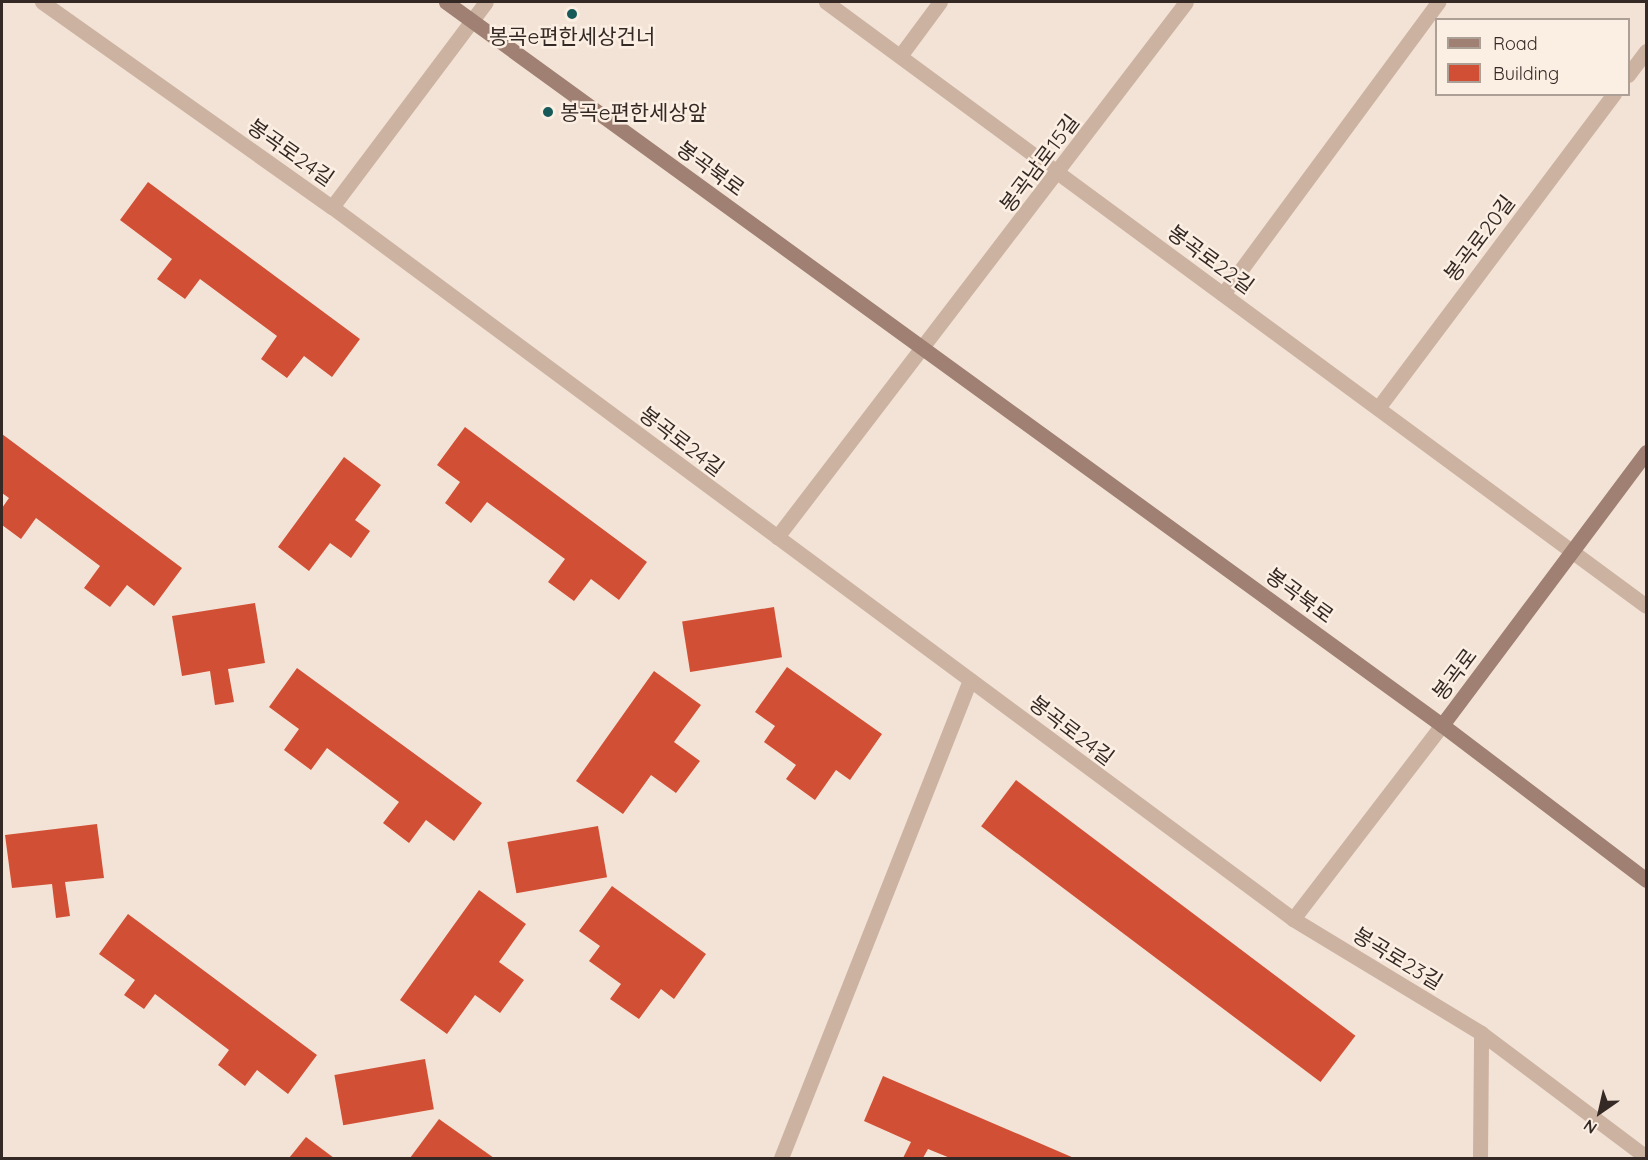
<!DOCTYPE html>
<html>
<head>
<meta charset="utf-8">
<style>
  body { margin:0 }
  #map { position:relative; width:1648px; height:1160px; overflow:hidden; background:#f3e3d6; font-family:Quicksand,"Noto Sans KR",sans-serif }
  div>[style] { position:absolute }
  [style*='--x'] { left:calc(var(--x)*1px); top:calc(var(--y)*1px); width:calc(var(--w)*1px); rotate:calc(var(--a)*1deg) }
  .building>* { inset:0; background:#d15035; transform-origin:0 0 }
  .street>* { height:15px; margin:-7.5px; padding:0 7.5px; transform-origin:7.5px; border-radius:7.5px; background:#ccb2a1 }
  .secondary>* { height:15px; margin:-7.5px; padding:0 7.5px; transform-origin:7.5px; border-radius:7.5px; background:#9f8072 }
  .dots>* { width:16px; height:16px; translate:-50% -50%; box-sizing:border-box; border:3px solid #fbeee2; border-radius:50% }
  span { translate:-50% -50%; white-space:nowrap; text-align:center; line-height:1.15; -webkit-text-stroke:5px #fbeee2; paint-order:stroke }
  .poi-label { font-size:21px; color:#352925 }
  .left { translate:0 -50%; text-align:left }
  .street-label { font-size:21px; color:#352925 }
  .frame { position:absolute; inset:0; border:3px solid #352925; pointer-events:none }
  .legend { position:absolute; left:1435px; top:18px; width:195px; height:78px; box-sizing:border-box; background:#fbeee2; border:2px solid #ac9f96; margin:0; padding:8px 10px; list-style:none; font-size:18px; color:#352925 }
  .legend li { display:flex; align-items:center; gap:12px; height:30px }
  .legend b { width:30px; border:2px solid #ac9f96 }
  .north { position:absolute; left:1570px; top:1082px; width:60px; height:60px; -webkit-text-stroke:4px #fbeee2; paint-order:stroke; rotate:214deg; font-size:16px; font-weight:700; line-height:24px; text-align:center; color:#352925 }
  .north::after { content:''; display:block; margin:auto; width:21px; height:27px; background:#352925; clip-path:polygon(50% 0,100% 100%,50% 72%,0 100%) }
</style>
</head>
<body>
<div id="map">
  <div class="building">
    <div style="clip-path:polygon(148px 182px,360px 339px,332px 377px,304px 356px,287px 378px,261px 359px,277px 336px,200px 279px,185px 299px,157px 279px,172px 259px,120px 220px)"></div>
    <div style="clip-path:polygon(465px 427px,647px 562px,619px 600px,591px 579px,574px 601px,548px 582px,565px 559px,487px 502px,471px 523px,445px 503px,460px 482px,437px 465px)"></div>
    <div style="clip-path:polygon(2px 434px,182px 568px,154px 606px,127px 585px,110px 607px,84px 588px,100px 566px,36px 518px,21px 539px,2px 525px,2px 508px,9px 498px,2px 493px)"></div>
    <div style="clip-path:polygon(344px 457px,381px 485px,355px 520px,370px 531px,351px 558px,330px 543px,309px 571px,278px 547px)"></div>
    <div style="clip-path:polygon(255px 603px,265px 663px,228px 669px,234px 702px,215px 705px,210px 671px,182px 676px,172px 616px)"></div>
    <div style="left:774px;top:607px;width:51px;height:93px;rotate:81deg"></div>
    <div style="clip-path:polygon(787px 667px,882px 734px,850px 780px,836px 770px,815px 800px,786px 779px,796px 765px,764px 742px,775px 726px,755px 712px)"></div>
    <div style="clip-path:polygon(297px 668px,482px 803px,454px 841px,426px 820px,409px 843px,383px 823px,399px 802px,327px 748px,311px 770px,284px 750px,299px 729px,269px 707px)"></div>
    <div style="clip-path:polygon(654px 671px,701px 705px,674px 742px,700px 761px,676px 793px,651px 775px,623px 814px,576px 781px)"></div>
    <div style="left:1016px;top:780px;width:425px;height:58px;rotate:37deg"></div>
    <div style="clip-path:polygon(97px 824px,104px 878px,65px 882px,70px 916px,56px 918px,52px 884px,12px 888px,5px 835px)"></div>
    <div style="left:598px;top:826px;width:52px;height:92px;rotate:80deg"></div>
    <div style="clip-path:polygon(612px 886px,706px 954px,674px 999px,661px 989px,639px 1019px,610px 999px,621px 984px,589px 961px,600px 946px,579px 931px)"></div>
    <div style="clip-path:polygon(479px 890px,526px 924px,499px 962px,524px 980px,500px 1013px,475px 995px,447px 1034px,400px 1000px)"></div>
    <div style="clip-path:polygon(128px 914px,317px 1055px,288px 1094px,257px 1070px,245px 1086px,218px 1065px,229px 1050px,155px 994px,144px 1009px,124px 995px,135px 980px,99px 954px)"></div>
    <div style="left:425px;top:1059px;width:51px;height:92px;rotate:80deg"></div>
    <div style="clip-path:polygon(883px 1076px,1074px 1158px,950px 1158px,928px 1149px,923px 1158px,903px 1158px,911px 1142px,864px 1121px)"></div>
    <div style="clip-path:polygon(439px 1119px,494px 1158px,410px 1158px)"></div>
    <div style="clip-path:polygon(306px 1137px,334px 1158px,289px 1158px)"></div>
  </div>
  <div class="street">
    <div style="--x:42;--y:2;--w:355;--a:35.3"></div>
    <div style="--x:332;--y:207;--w:1196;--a:36.53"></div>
    <div style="--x:1293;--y:919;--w:220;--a:31.2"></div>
    <div style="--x:1481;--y:1033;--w:206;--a:36.9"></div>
    <div style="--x:826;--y:2;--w:1018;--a:36.37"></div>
    <div style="--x:900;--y:56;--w:67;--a:-53.5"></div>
    <div style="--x:1628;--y:75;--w:30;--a:-53"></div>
    <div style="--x:332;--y:207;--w:256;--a:-53.1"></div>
    <div style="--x:1223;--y:294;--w:363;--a:-53.6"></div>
    <div style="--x:1378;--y:408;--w:393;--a:-53.1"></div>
    <div style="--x:777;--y:537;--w:673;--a:-52.6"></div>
    <div style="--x:1293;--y:919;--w:245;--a:-52.5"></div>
    <div style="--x:781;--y:1158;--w:514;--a:-68.43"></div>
    <div style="--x:1480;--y:1158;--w:125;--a:-89.5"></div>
  </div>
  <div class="secondary">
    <div style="--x:446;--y:2;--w:1231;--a:35.98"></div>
    <div style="--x:1442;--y:725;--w:256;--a:37.2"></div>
    <div style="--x:1442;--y:725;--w:341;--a:-53.2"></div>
  </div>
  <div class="dots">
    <div style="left:572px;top:14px;background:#175a5a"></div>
    <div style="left:548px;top:112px;background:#175a5a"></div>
  </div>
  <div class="poi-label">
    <span style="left:572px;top:36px">봉곡e편한세상건너</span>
    <span class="left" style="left:560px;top:112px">봉곡e편한세상앞</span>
  </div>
  <div class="street-label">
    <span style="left:291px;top:152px;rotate:35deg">봉곡로24길</span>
    <span style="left:1039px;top:163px;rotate:-53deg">봉곡남로15길</span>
    <span style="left:711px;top:168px;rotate:36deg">봉곡북로</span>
    <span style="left:1479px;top:238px;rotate:-53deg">봉곡로20길</span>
    <span style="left:1211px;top:259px;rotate:36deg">봉곡로22길</span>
    <span style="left:682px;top:441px;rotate:37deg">봉곡로24길</span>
    <span style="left:1300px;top:595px;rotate:36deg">봉곡북로</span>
    <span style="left:1454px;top:674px;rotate:-53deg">봉곡로</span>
    <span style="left:1072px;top:730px;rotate:37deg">봉곡로24길</span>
    <span style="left:1398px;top:958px;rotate:31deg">봉곡로23길</span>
  </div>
  <div class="frame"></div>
  <ul class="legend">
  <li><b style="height:8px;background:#9f8072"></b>Road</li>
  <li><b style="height:16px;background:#d15035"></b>Building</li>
  </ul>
  <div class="north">N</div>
</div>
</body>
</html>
